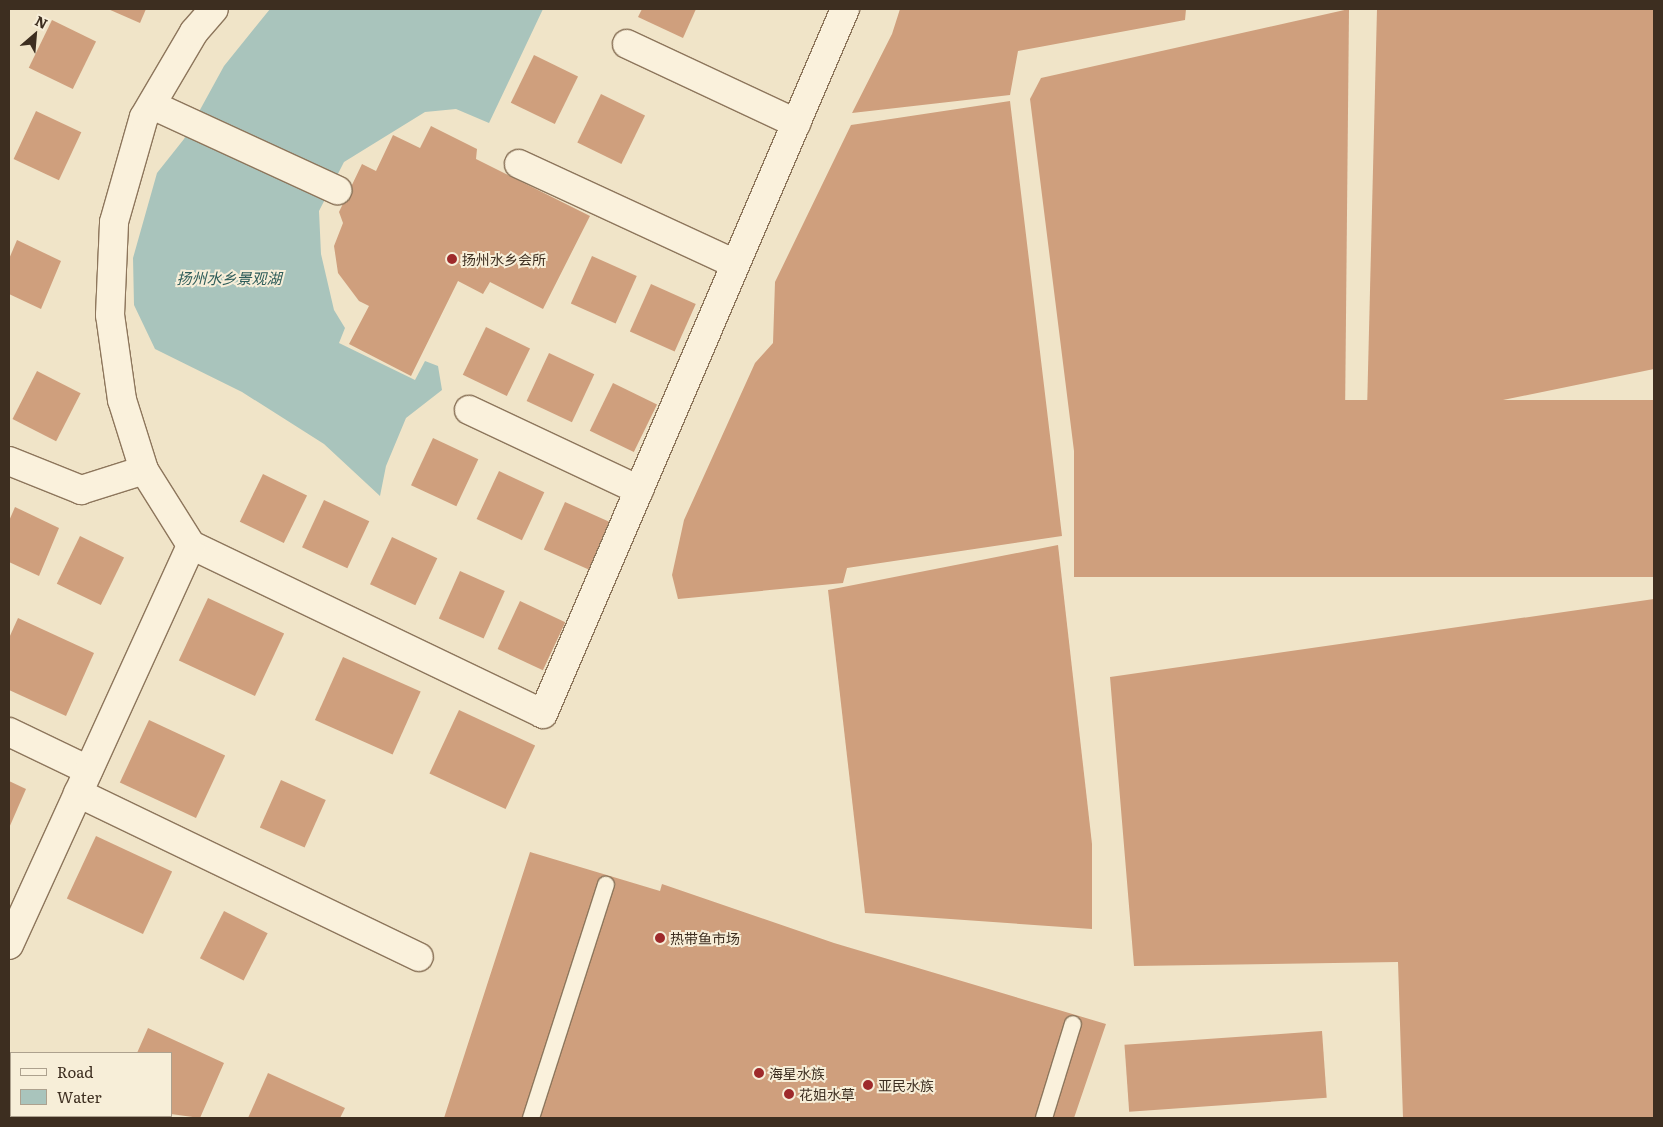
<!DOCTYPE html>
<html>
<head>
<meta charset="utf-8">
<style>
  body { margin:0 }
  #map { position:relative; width:1663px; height:1127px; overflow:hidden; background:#f0e4c8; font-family:Literata,"Noto Sans SC",serif }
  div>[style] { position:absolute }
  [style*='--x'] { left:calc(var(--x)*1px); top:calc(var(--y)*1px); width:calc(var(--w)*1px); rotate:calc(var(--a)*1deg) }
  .water>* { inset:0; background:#a9c4bc }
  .building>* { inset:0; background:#cf9f7d; transform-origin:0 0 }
  .roads { filter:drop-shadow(1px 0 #8d765c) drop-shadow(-1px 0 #8d765c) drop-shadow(0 1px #8d765c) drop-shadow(0 -1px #8d765c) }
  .lane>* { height:16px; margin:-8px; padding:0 8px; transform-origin:8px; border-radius:8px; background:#faf1dc }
  .street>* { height:28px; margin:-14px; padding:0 14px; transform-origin:14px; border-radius:14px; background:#faf1dc }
  .dots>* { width:14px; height:14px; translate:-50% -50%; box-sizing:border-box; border:2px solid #f7eed8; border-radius:50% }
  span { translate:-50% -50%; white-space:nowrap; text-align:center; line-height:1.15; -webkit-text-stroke:4px #f7eed8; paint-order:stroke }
  .poi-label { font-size:14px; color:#3d2e20 }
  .left { translate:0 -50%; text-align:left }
  .water-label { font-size:15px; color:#2f5d5a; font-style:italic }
  .frame { position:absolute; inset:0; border:10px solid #3d2e20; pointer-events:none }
  .legend { position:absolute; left:10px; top:1052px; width:162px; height:65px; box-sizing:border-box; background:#f7eed8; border:1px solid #ada18e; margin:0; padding:6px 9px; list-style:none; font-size:15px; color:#3d2e20 }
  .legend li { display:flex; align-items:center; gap:10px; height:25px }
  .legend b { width:25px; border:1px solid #ada18e }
  .north { position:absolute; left:10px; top:10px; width:50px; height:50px; -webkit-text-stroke:4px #f7eed8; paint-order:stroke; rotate:27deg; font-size:14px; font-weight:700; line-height:20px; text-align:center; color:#3d2e20 }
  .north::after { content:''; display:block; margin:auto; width:18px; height:22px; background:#3d2e20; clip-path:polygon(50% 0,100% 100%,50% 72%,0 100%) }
</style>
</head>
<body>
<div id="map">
  <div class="water">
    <div style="clip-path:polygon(270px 9px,543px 9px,489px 123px,456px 109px,425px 112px,344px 162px,319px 211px,321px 254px,334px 310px,345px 328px,339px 343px,415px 380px,425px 361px,438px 366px,442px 390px,406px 418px,386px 466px,380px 496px,324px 444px,242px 392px,155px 349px,134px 305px,133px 258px,157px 173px,184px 139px,224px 66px)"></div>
  </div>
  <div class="building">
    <div style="clip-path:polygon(108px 9px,146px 9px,140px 23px)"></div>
    <div style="clip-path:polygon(642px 9px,696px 9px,683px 38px,638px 17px)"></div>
    <div style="clip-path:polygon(900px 9px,1186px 9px,1185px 20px,1018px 51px,1010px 95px,852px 113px,892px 34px)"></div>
    <div style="clip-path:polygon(1349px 9px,1345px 419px,1234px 445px,1076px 467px,1030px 99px,1041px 78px)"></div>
    <div style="clip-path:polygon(1377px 9px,1654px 9px,1654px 369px,1469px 407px,1367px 411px)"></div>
    <div style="left:52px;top:20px;width:49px;height:53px;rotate:26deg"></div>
    <div style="left:534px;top:55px;width:49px;height:53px;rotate:26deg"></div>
    <div style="left:601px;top:94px;width:49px;height:54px;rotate:26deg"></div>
    <div style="clip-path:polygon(1010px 101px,1062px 536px,847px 568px,843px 583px,678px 599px,672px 575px,684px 520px,755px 363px,773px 343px,775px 282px,851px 125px)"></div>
    <div style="left:36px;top:111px;width:50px;height:53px;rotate:25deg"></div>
    <div style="clip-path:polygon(431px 126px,477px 149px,476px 159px,590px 216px,543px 309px,490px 282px,483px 294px,458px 281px,411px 376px,349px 344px,369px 306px,359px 301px,338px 273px,334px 246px,343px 223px,339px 212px,362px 164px,376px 171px,393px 135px,420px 148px)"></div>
    <div style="clip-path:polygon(17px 240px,61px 261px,41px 309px,9px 294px,9px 259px)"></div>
    <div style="left:592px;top:256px;width:49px;height:52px;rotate:24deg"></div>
    <div style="left:651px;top:284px;width:49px;height:52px;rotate:24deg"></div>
    <div style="left:486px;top:327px;width:49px;height:53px;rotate:26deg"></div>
    <div style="left:549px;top:353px;width:50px;height:53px;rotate:25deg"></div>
    <div style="left:37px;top:371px;width:49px;height:54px;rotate:27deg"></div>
    <div style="left:613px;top:383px;width:49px;height:53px;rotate:26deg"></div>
    <div style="left:1654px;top:400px;width:177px;height:580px;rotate:90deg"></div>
    <div style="left:433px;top:438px;width:50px;height:52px;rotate:25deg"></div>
    <div style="left:499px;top:471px;width:50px;height:53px;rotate:25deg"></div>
    <div style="left:263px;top:474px;width:49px;height:53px;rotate:26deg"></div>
    <div style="left:324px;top:500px;width:50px;height:52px;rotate:25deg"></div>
    <div style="left:565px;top:502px;width:49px;height:52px;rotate:24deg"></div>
    <div style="clip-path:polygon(15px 507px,59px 528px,39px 576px,9px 562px,9px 521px)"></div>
    <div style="left:80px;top:536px;width:49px;height:53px;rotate:26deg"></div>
    <div style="left:392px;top:537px;width:50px;height:52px;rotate:25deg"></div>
    <div style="clip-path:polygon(1058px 545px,1092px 844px,1092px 929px,865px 913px,828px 590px)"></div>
    <div style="left:460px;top:571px;width:49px;height:52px;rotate:24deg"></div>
    <div style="left:208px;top:598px;width:84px;height:69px;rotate:25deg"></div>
    <div style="clip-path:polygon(1654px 599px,1654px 1118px,1403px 1118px,1398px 962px,1134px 966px,1110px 677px)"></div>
    <div style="left:520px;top:601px;width:50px;height:53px;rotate:25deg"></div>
    <div style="clip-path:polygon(18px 618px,94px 653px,66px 716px,9px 690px,9px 638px)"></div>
    <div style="left:343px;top:657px;width:85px;height:69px;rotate:24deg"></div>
    <div style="left:459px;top:710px;width:84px;height:70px;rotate:25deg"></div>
    <div style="left:149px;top:720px;width:84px;height:69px;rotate:25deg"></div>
    <div style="left:281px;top:780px;width:49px;height:52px;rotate:24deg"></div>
    <div style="clip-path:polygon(9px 781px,26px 789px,9px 828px)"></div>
    <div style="left:96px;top:836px;width:84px;height:69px;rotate:25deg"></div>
    <div style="clip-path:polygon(530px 852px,660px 891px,662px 884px,834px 943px,1106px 1024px,1074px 1118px,444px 1118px)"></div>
    <div style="left:224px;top:911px;width:49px;height:53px;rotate:27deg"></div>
    <div style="clip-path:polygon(148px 1028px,224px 1063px,200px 1118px,171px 1114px,171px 1053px,137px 1053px)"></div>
    <div style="left:1322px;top:1031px;width:67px;height:198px;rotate:86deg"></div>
    <div style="clip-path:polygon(268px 1073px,345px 1108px,340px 1118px,248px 1118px)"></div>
  </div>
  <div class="roads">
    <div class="lane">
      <div style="--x:531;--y:1118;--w:245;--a:-72.2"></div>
      <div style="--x:1044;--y:1118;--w:98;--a:-72.9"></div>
    </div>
    <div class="street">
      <div style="--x:627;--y:44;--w:187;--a:25.1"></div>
      <div style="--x:152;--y:105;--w:204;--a:24.7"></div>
      <div style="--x:519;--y:164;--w:238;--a:24.8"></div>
      <div style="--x:469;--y:410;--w:188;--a:25.2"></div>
      <div style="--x:9;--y:461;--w:78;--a:21.9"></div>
      <div style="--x:81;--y:490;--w:66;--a:-17.6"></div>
      <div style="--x:191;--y:545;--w:390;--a:25.6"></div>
      <div style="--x:543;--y:714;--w:767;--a:-66.81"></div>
      <div style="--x:9;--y:732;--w:88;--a:25.7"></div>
      <div style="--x:78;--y:793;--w:378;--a:25.7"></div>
      <div style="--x:9;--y:945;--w:439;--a:-65.5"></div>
      <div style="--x:191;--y:545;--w:89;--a:-122.1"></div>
      <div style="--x:144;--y:470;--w:73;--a:-107.4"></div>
      <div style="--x:122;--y:400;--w:86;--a:-98"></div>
      <div style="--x:110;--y:315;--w:93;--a:-87.5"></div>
      <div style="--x:114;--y:222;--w:109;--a:-74.1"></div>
      <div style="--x:144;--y:117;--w:99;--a:-59.5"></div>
      <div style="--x:194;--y:32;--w:30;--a:-49"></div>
    </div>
  </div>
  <div class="dots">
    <div style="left:452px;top:259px;background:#9e2a2b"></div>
    <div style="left:660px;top:938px;background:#9e2a2b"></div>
    <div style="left:759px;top:1073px;background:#9e2a2b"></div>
    <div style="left:868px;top:1085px;background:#9e2a2b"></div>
    <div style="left:789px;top:1094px;background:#9e2a2b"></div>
  </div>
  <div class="poi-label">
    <span class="left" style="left:462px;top:259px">扬州水乡会所</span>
    <span class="left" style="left:670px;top:938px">热带鱼市场</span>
    <span class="left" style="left:769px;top:1073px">海星水族</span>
    <span class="left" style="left:878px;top:1085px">亚民水族</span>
    <span class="left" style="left:799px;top:1094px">花姐水草</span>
  </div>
  <div class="water-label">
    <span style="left:229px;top:278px">扬州水乡景观湖</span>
  </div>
  <div class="frame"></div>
  <ul class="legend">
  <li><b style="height:6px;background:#faf1dc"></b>Road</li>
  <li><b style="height:14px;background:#a9c4bc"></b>Water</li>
  </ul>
  <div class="north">N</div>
</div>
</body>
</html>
